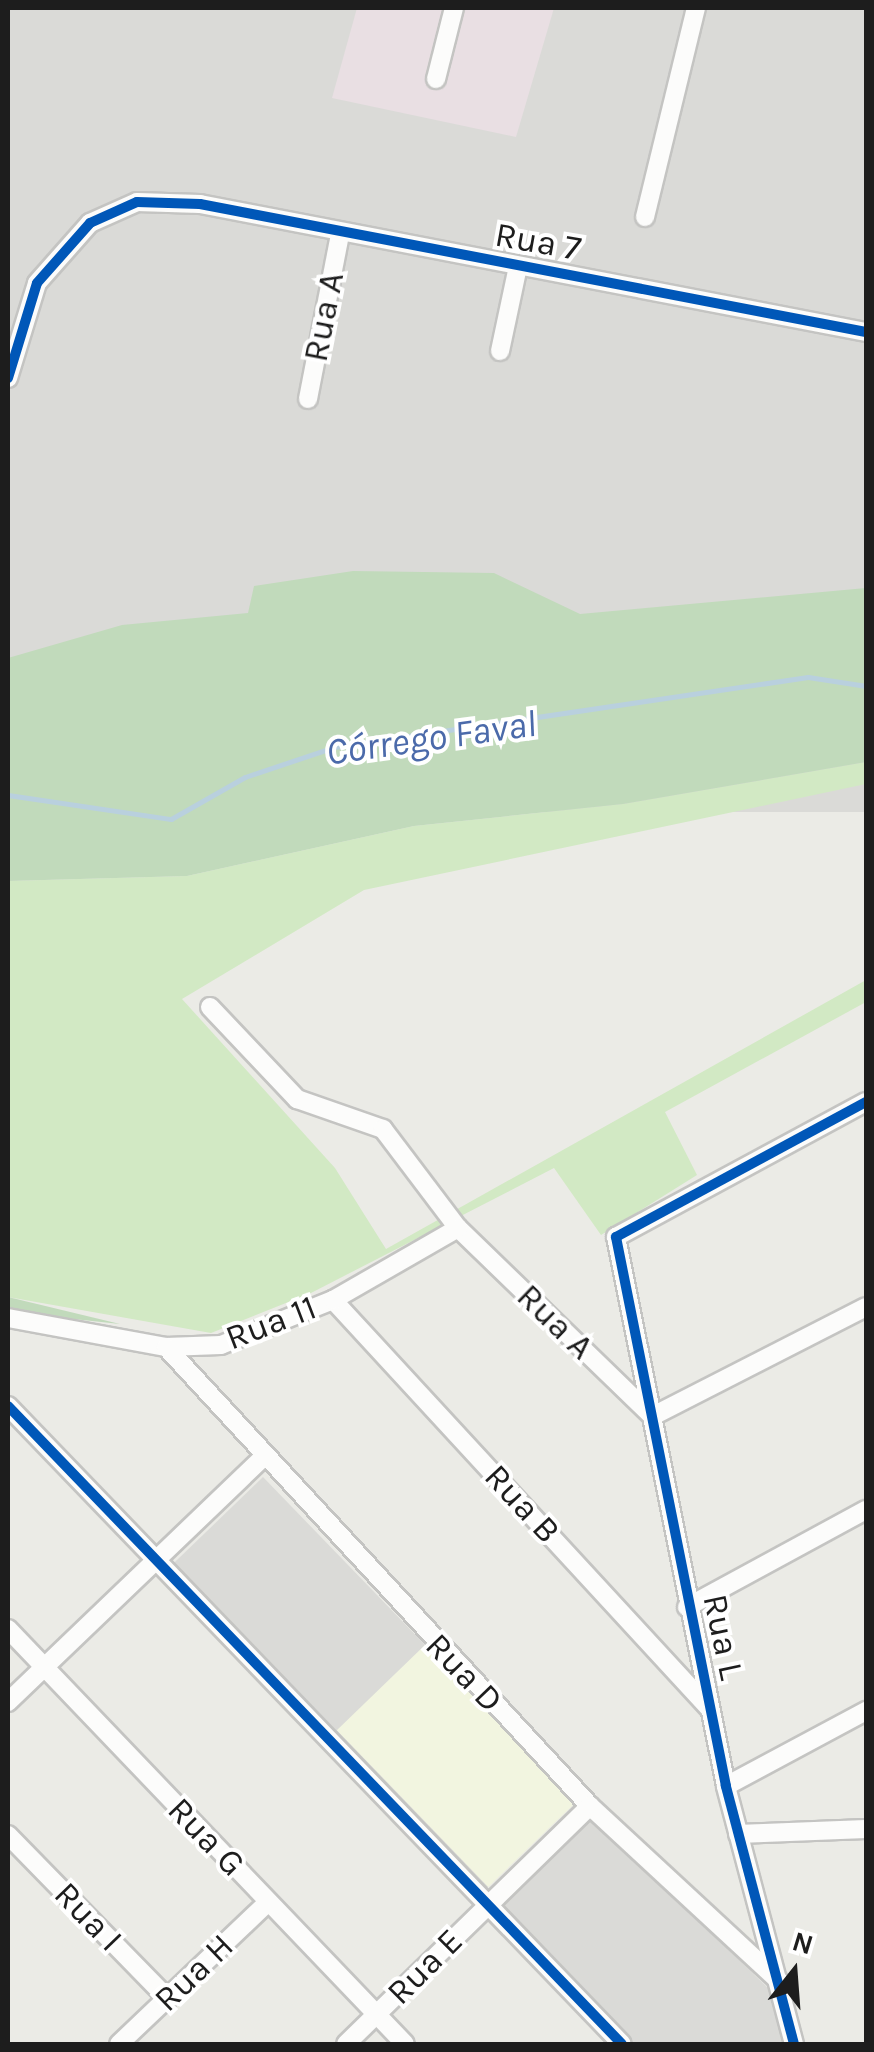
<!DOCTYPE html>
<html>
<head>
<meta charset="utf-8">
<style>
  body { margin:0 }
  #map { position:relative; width:874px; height:2052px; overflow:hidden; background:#ebebe6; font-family:Karla,sans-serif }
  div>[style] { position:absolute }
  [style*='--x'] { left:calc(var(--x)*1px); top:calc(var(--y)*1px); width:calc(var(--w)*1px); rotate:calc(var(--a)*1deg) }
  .residential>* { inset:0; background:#dadad7; transform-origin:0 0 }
  .industrial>* { inset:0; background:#e9dfe3 }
  .education>* { inset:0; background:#f2f5e0; transform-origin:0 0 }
  .grass>* { inset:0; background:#d2e9c4 }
  .forest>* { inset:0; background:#c1dabb }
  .stream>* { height:5px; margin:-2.5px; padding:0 2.5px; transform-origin:2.5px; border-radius:2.5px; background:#b9d0de }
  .roads { filter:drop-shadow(2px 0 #c4c4c2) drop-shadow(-2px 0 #c4c4c2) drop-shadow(0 2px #c4c4c2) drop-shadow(0 -2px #c4c4c2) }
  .minor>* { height:18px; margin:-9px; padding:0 9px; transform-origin:9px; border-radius:9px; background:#fcfcfb }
  .cycleway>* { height:10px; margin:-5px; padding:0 5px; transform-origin:5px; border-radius:5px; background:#0057b8 }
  span { translate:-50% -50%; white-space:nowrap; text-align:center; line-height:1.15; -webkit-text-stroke:8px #fff; paint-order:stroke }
  .street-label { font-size:35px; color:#1d1d1d }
  .water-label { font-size:38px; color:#4b6aaa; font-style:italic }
  .frame { position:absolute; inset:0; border:10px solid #1d1d1d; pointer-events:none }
  .north { position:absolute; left:744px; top:1922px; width:100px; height:100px; -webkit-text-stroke:8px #fff; paint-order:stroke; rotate:17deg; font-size:28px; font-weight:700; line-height:40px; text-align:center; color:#1d1d1d }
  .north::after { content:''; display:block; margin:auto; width:35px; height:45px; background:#1d1d1d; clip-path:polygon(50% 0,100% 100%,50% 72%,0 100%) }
</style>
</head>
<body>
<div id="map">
  <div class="residential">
    <div style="left:8px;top:8px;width:858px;height:804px"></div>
    <div style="left:263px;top:1477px;width:451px;height:129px;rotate:46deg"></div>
    <div style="clip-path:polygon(592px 1816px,772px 1992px,785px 2044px,631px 2044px,495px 1912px)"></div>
  </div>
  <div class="industrial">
    <div style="clip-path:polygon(357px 8px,554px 8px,516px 137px,332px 98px)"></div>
  </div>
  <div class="education">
    <div style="left:426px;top:1644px;width:218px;height:124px;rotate:46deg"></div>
  </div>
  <div class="grass">
    <div style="clip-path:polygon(866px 762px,866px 784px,364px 890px,182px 999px,335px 1168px,386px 1249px,866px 980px,866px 1002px,665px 1112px,697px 1175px,601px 1235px,554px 1168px,311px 1293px,211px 1333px,8px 1297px,8px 881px,187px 876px,414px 826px,623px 804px)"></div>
  </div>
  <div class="forest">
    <div style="clip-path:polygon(353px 571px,494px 573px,580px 614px,866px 588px,866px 762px,623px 804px,414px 826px,187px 876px,8px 881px,8px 658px,122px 625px,248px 613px,254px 586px)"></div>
    <div style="clip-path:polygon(8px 1297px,120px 1324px,8px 1312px)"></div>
  </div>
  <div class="stream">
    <div style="--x:8;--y:795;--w:165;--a:8.4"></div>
    <div style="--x:171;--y:819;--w:85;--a:-29.6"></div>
    <div style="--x:245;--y:777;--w:94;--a:-18.6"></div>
    <div style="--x:334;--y:747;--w:479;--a:-8.4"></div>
    <div style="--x:808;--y:677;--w:59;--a:8.8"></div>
  </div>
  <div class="roads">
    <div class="minor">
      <div style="--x:436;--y:79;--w:73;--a:-75.8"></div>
      <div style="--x:645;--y:217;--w:215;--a:-76.3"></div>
      <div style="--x:500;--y:351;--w:87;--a:-78"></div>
      <div style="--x:8;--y:378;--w:99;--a:-73"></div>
      <div style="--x:37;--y:283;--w:80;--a:-48.5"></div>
      <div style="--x:90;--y:223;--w:51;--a:-24.1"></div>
      <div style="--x:137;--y:202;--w:63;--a:1.8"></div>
      <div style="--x:200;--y:204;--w:678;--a:10.88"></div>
      <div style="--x:308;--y:399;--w:167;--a:-79"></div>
      <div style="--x:210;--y:1007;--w:127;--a:46.6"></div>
      <div style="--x:297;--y:1099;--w:91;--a:19.2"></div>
      <div style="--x:383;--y:1129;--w:124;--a:52.9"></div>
      <div style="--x:458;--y:1228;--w:270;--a:44.1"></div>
      <div style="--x:333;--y:1300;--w:555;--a:47.34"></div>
      <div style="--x:8;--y:1318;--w:161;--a:10.4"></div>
      <div style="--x:166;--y:1347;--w:55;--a:-2.1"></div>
      <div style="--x:221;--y:1345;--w:121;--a:-21.9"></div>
      <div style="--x:333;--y:1300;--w:144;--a:-29.9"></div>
      <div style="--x:166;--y:1347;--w:625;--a:47.27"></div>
      <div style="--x:590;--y:1806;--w:259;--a:42.8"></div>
      <div style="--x:8;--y:1406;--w:885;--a:46.1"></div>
      <div style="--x:653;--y:1416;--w:239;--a:-27.1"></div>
      <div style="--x:687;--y:1607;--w:204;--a:-28.5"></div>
      <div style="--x:8;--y:1629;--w:574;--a:46.27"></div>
      <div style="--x:8;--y:1702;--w:351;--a:-43.8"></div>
      <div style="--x:726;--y:1786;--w:159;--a:-28.2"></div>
      <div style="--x:738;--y:1834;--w:128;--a:-2.2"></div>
      <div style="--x:8;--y:1835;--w:229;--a:45.7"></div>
      <div style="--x:119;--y:2044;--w:206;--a:-43.6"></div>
      <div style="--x:346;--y:2044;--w:341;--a:-44.3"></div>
      <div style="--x:794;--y:2044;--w:267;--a:-104.8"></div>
      <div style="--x:726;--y:1786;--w:560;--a:-101.33"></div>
      <div style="--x:616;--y:1237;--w:284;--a:-28.4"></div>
    </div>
  </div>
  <div class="cycleway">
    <div style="--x:8;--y:378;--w:99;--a:-73"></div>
    <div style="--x:37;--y:283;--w:80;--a:-48.5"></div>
    <div style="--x:90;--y:223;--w:51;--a:-24.1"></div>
    <div style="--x:137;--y:202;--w:63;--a:1.8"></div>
    <div style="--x:200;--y:204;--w:678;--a:10.88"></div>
    <div style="--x:8;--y:1406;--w:885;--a:46.1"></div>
    <div style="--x:794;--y:2044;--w:267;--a:-104.8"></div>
    <div style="--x:726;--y:1786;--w:560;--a:-101.33"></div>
    <div style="--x:616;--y:1237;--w:284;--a:-28.4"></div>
  </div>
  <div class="street-label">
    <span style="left:538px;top:242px;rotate:10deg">Rua 7</span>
    <span style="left:324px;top:317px;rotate:-79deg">Rua A</span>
    <span style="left:555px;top:1322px;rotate:44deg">Rua A</span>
    <span style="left:271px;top:1323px;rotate:-21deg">Rua 11</span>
    <span style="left:522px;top:1504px;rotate:47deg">Rua B</span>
    <span style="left:723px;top:1637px;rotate:78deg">Rua L</span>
    <span style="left:464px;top:1673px;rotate:46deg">Rua D</span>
    <span style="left:206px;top:1837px;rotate:46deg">Rua G</span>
    <span style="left:88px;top:1917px;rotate:46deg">Rua I</span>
    <span style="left:425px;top:1967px;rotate:-45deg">Rua E</span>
    <span style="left:194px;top:1973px;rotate:-44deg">Rua H</span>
  </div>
  <div class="water-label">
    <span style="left:431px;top:738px;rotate:-8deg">Córrego Faval</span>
  </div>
  <div class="frame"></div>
  <div class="north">N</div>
</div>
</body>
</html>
